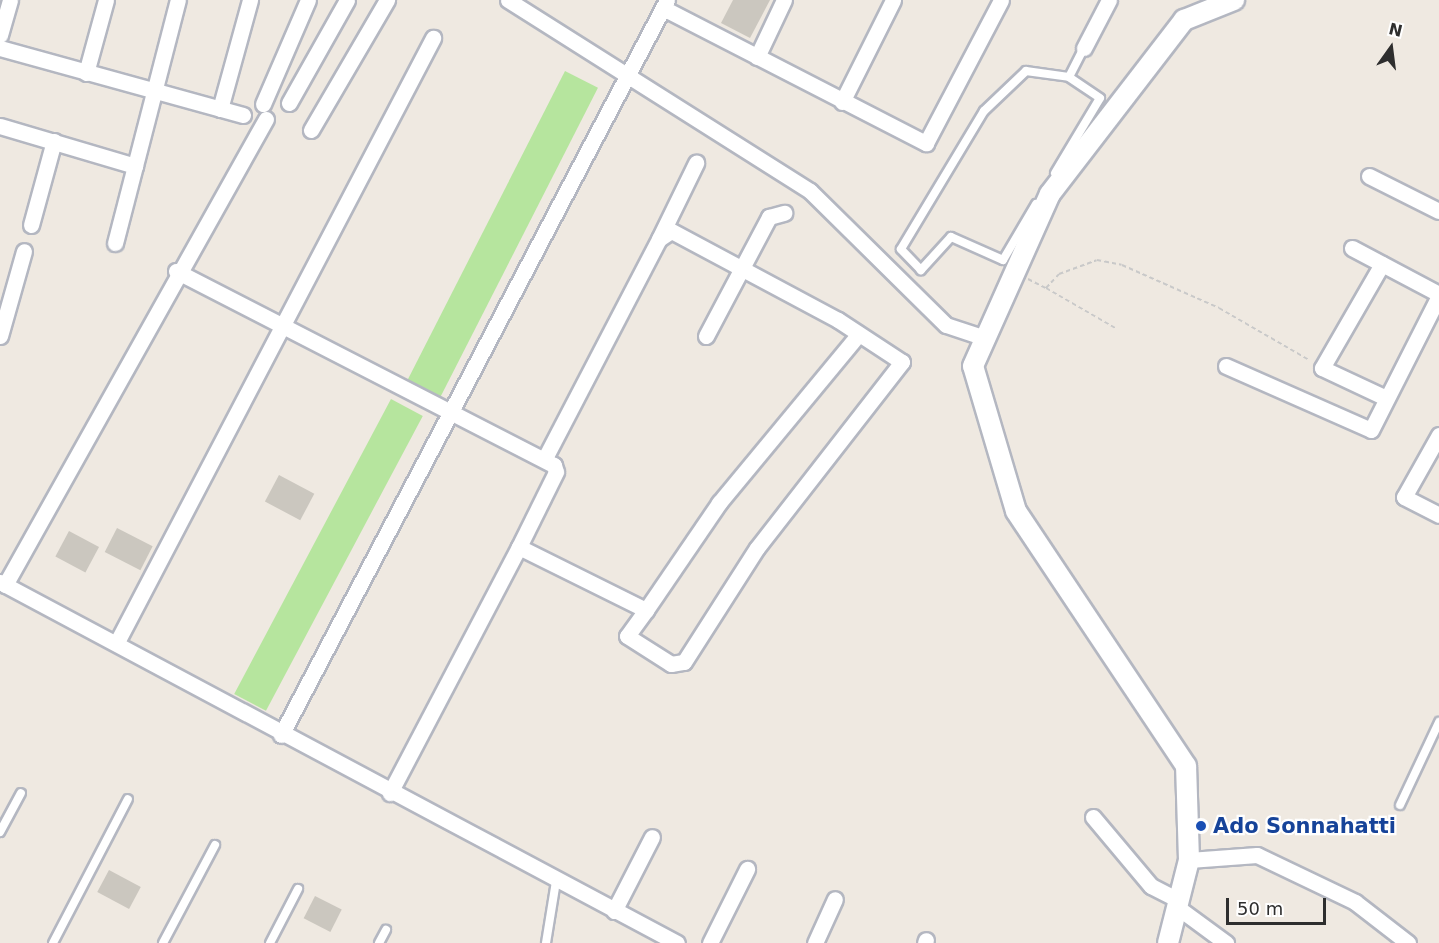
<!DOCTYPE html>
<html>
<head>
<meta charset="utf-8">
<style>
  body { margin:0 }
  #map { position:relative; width:1439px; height:943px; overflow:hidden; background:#efe9e1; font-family:"DejaVu Sans",sans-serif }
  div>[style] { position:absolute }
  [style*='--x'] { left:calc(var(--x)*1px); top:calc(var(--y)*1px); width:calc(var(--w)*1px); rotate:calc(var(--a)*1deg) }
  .green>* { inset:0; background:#b6e59e; transform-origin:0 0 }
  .building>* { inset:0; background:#cbc7bf; transform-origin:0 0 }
  .path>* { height:2px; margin-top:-1px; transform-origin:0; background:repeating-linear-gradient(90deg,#c9c9c9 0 4.5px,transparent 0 7.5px) }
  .roads { filter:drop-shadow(2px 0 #b4b7c1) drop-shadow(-2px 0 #b4b7c1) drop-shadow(0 2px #b4b7c1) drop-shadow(0 -2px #b4b7c1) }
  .service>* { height:8px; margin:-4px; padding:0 4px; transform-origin:4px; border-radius:4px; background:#fff }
  .minor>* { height:15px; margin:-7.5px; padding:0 7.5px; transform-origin:7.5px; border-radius:7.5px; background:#fff }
  .tertiary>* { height:20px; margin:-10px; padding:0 10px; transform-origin:10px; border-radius:10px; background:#fff }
  .dots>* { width:16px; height:16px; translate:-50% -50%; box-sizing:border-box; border:3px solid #fff; border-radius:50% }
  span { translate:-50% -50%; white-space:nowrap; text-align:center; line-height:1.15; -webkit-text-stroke:4.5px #fff; paint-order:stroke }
  .transit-label { font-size:21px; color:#164399; font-weight:700 }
  .left { translate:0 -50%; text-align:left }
  .north { position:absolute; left:1361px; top:18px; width:60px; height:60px; -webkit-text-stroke:4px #fff; paint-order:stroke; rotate:14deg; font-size:16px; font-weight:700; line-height:24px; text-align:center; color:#2e2e2e }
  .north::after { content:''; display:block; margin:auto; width:21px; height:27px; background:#2e2e2e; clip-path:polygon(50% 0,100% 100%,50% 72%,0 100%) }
  .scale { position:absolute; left:1226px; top:898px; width:100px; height:27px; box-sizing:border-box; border:3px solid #2e2e2e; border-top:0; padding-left:8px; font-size:18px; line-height:21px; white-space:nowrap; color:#2e2e2e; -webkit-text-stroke:4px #fff; paint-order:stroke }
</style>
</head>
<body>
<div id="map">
  <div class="green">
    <div style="left:565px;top:71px;width:37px;height:353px;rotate:27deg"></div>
    <div style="left:391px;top:399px;width:36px;height:334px;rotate:28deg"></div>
  </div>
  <div class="building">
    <div style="clip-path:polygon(733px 0,770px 0,750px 38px,721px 23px)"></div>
    <div style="left:279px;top:475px;width:40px;height:30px;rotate:28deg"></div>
    <div style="left:117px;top:528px;width:40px;height:27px;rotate:27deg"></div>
    <div style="left:69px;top:531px;width:34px;height:29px;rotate:28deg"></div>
    <div style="left:109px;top:870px;width:36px;height:25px;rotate:28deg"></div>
    <div style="left:315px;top:896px;width:30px;height:25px;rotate:27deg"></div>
  </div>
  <div class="path">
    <div style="--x:1028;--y:279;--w:20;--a:27"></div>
    <div style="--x:1046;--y:288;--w:19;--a:-47"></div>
    <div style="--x:1059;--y:274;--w:40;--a:-20.2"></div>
    <div style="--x:1097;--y:260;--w:25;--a:11"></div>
    <div style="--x:1122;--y:265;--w:106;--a:23.9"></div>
    <div style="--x:1219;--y:308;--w:104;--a:30"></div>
    <div style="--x:1046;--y:288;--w:82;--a:30"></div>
  </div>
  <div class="roads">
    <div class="service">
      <div style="--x:1055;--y:173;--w:87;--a:-59"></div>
      <div style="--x:1100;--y:98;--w:37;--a:-146"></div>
      <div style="--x:1036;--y:204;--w:65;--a:120.5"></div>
      <div style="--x:1003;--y:260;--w:57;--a:-156.1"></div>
      <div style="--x:951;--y:237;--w:45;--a:132.3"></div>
      <div style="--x:921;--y:270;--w:29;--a:-134"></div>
      <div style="--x:901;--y:249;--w:161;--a:-59"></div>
      <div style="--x:984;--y:111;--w:58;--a:-43.6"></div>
      <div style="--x:1026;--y:71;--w:43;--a:7.9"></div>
      <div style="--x:1069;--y:77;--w:33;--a:-63"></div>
      <div style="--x:1400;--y:805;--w:92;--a:-64.8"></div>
      <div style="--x:0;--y:832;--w:44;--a:-61.7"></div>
      <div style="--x:53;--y:943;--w:162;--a:-62.5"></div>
      <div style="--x:163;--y:943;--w:111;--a:-62"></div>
      <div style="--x:270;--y:943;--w:61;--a:-62.6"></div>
      <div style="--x:379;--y:943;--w:15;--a:-62"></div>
      <div style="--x:546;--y:943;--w:63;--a:-80.8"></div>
    </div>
    <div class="minor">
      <div style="--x:508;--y:0;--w:357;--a:32.3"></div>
      <div style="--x:810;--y:191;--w:191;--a:44.6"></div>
      <div style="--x:946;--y:325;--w:41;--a:18.4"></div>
      <div style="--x:663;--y:8;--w:296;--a:27.2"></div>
      <div style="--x:926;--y:143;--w:161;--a:-62.3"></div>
      <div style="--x:0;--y:35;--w:36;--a:-74"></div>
      <div style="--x:0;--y:48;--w:252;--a:15.4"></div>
      <div style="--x:1084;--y:48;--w:54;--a:-62.5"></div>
      <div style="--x:757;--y:57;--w:63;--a:-64.7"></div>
      <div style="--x:86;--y:73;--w:76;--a:-74.7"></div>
      <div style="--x:842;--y:102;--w:114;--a:-63.4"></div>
      <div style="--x:289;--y:103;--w:118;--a:-60.6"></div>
      <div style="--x:263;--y:104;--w:113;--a:-66.6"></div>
      <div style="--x:220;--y:109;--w:113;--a:-74.6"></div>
      <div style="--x:0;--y:126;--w:141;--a:16.5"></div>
      <div style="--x:311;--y:130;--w:151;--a:-59.7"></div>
      <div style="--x:1369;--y:176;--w:78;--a:26.6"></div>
      <div style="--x:31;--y:225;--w:87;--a:-74.7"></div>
      <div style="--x:659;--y:239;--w:85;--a:-64"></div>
      <div style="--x:115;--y:243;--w:251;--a:-75.5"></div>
      <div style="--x:1352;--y:248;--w:98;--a:27.9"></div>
      <div style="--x:1382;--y:264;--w:120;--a:120"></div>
      <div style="--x:1322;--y:368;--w:71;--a:25.1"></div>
      <div style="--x:176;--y:271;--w:425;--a:27.2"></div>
      <div style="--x:554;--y:465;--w:7;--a:74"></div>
      <div style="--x:556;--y:472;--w:84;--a:116.3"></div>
      <div style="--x:519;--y:547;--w:278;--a:117.7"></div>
      <div style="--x:0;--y:336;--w:88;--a:-74.2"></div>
      <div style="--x:706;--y:336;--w:135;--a:-62.1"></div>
      <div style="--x:769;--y:217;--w:16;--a:-15"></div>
      <div style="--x:1226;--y:366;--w:158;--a:23.8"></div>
      <div style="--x:1371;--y:430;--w:150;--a:-63.1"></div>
      <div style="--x:1439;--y:435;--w:71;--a:119.4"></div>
      <div style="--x:1404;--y:497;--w:39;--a:27"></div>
      <div style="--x:519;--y:547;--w:142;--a:26.4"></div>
      <div style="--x:646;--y:610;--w:32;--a:126"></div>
      <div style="--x:627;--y:636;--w:52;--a:32.5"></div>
      <div style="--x:671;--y:664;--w:13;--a:-9"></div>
      <div style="--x:684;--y:662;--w:135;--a:-57.4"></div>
      <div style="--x:757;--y:548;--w:236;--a:-52.1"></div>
      <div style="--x:902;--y:362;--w:77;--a:-146.7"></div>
      <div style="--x:838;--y:320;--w:189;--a:-151.9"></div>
      <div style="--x:671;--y:231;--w:14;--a:146"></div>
      <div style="--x:659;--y:239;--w:247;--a:117.5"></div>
      <div style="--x:0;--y:582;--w:767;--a:28.07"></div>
      <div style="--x:5;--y:585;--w:534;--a:-60.75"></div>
      <div style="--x:646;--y:610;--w:130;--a:-55.7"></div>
      <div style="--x:719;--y:503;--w:219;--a:-50.4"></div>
      <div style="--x:117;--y:642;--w:682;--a:-62.38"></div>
      <div style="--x:281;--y:735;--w:830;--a:-62.29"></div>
      <div style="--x:1093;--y:817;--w:90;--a:50"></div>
      <div style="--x:1151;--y:886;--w:31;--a:27"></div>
      <div style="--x:1189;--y:860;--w:68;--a:-4.2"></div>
      <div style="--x:1257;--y:855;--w:109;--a:25.6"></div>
      <div style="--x:1355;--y:902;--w:67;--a:37.7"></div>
      <div style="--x:1177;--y:907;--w:61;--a:36.3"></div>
      <div style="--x:614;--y:911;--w:83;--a:-62.8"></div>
      <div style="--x:710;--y:943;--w:83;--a:-63.4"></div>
      <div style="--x:815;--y:943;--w:48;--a:-65.6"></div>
      <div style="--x:925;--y:943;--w:3;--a:-72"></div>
    </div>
    <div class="tertiary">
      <div style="--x:1168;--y:943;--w:86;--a:-75.8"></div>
      <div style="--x:1189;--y:860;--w:94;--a:-91.8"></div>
      <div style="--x:1186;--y:766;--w:306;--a:-123.7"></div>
      <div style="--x:1016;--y:511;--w:151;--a:-106.5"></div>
      <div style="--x:973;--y:366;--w:188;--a:-65.9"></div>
      <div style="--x:1050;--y:194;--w:220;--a:-52.4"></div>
      <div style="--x:1184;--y:20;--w:54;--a:-21.8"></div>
    </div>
  </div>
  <div class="dots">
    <div style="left:1201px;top:826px;background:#1a4fb4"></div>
  </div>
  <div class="transit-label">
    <span class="left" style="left:1213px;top:826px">Ado Sonnahatti</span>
  </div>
  <div class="north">N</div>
  <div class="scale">50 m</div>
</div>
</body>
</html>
